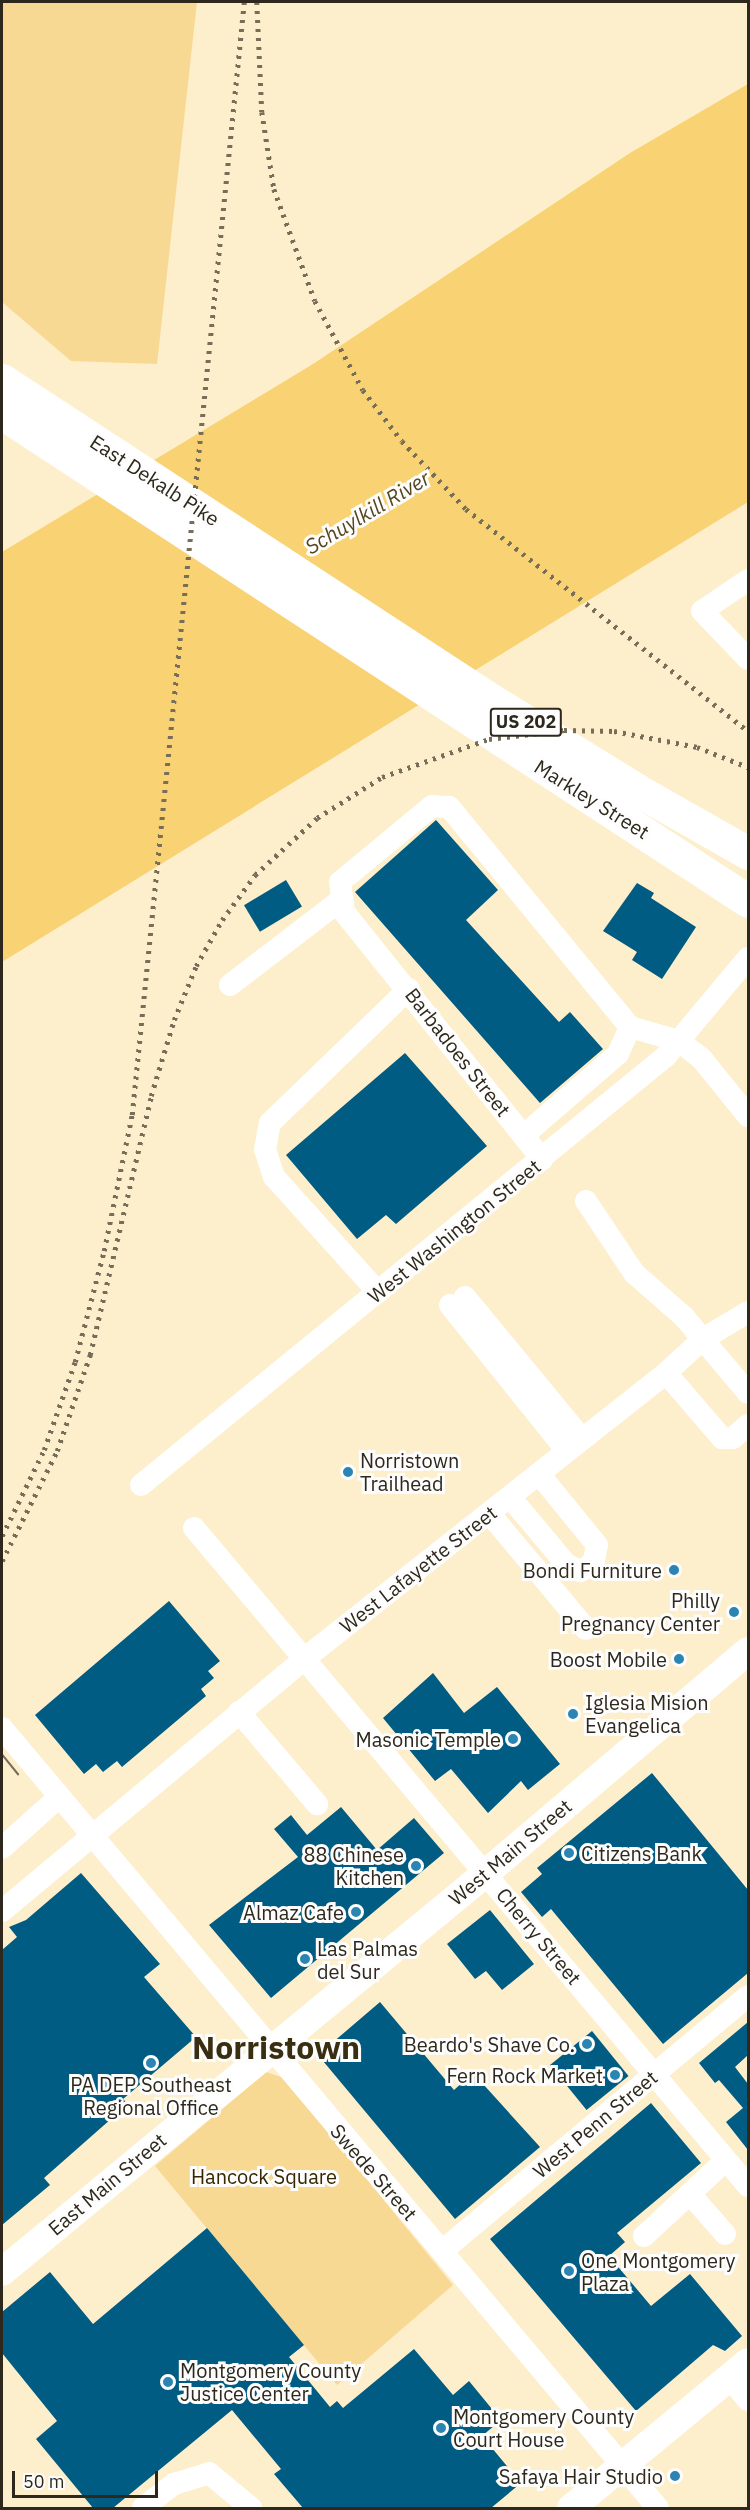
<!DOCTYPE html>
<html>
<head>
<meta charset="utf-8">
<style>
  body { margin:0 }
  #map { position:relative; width:750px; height:2510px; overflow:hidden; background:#fdeecc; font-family:"IBM Plex Sans",sans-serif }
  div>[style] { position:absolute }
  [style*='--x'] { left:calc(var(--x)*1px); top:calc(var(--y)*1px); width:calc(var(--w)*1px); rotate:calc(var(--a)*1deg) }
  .green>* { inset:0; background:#f7d994 }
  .water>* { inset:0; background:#f9d274 }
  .building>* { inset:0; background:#005c83; transform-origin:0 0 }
  .minor>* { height:22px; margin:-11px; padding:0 11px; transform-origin:11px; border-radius:11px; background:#fff }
  .major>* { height:28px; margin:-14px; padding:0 14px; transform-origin:14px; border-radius:14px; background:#fff }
  .highway>* { height:33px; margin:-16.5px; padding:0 16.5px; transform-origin:16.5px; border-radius:16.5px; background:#fff }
  .tram>* { height:1.5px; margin:-0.75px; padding:0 0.75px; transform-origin:0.75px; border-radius:0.75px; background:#766e59 }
  .rail>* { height:4.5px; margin-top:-2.25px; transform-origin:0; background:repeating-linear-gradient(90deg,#766e59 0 3px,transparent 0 9px) }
  .dots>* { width:16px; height:16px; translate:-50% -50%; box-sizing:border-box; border:3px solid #fdfdfd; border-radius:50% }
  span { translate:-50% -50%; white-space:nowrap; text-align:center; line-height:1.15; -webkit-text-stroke:6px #fdfdfd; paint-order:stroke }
  .shield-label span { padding:2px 4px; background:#fdfdfd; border:2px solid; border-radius:4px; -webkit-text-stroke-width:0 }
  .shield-label { font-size:18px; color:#2d281b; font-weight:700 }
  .street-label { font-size:20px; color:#2d281b }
  .poi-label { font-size:20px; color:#2d281b }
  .left { translate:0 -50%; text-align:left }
  .right { translate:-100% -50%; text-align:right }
  .park-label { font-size:20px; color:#362700 }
  .water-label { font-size:21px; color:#56461e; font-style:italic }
  .town-label { font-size:32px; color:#392e10; font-weight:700 }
  .frame { position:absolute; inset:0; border:3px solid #2d281b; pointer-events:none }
  .scale { position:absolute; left:12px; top:2471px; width:146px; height:27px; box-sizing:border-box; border:3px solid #2d281b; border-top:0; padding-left:8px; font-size:18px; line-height:21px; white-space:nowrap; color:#2d281b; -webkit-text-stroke:4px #fdfdfd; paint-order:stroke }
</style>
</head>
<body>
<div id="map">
  <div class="green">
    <div style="clip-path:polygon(2px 2px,197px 2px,157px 364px,71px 361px,2px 302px)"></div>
    <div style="clip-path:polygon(266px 2072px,284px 2078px,453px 2285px,337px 2385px,155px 2166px)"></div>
  </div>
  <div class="water">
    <div style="clip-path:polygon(748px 84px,748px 502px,2px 962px,2px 552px,313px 364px,630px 153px)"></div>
  </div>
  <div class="building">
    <div style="clip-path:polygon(436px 820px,498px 890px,466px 920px,559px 1022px,570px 1012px,603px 1049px,540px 1103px,355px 892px)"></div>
    <div style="left:286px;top:880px;width:31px;height:49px;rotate:59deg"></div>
    <div style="clip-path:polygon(637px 883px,654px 893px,651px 898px,696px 927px,662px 979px,632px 960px,637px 952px,603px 931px)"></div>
    <div style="clip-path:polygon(405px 1053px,487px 1146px,396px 1224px,386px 1215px,357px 1239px,286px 1155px)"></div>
    <div style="clip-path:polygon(169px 1601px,220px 1661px,208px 1671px,214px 1678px,201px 1689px,206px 1696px,122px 1767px,117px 1761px,103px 1772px,96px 1764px,84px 1774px,35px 1715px)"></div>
    <div style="clip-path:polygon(433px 1673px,464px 1713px,497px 1687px,560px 1764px,528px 1790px,521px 1781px,488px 1813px,451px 1769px,435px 1781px,383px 1718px)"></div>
    <div style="clip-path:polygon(652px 1773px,748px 1890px,748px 1973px,663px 2044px,551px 1909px,542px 1917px,521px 1892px,542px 1874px,537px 1868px)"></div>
    <div style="clip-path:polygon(341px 1807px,377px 1850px,414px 1818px,444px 1853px,271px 1998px,209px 1925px,298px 1857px,274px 1829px,291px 1815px,307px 1835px)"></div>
    <div style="clip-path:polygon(81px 1873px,160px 1964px,144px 1977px,196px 2037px,123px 2099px,128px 2104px,44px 2178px,50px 2185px,2px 2225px,2px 1950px,17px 1937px,9px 1927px,26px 1920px)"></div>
    <div style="clip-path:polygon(490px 1910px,534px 1964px,502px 1990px,486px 1971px,475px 1979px,447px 1944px)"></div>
    <div style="clip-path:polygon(380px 2002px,454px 2090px,473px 2073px,540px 2147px,455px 2219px,318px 2055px)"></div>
    <div style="clip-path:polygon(748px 2022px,748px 2055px,735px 2067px,748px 2084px,748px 2150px,726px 2122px,743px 2108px,719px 2080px,715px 2083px,699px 2063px)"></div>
    <div style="left:592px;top:2031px;width:58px;height:54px;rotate:51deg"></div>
    <div style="clip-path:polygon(651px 2103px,701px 2163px,617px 2233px,625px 2242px,609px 2256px,651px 2306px,690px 2274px,742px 2336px,725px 2351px,713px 2345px,636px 2411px,490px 2239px)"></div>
    <div style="clip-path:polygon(207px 2228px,304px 2345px,289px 2357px,330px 2407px,337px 2401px,343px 2408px,414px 2349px,453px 2395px,469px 2381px,501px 2420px,482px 2436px,521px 2483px,491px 2508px,303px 2508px,274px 2474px,281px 2469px,232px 2410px,113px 2508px,93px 2508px,36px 2439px,57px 2421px,2px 2353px,2px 2312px,50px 2272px,93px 2324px)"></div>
  </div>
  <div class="minor">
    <div style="--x:748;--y:580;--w:55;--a:146"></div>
    <div style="--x:702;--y:611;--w:66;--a:46.2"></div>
    <div style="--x:230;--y:985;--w:141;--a:-37.5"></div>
    <div style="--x:630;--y:1027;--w:51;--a:15.9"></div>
    <div style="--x:679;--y:1041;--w:28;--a:38"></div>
    <div style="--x:701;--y:1058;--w:75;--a:51"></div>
    <div style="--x:524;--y:1135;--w:124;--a:-40.8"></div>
    <div style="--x:618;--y:1054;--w:30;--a:-66"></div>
    <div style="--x:630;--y:1027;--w:285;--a:-129.4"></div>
    <div style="--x:449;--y:807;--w:17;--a:-177"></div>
    <div style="--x:432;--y:806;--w:119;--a:140.4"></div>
    <div style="--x:340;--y:882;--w:30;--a:82"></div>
    <div style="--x:344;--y:912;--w:317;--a:51.3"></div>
    <div style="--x:586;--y:1201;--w:87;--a:56.3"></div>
    <div style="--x:634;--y:1273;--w:67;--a:41.3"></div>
    <div style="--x:684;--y:1317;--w:99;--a:49.9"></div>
    <div style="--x:378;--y:1292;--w:155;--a:-132.1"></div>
    <div style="--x:274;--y:1177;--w:28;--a:-108"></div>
    <div style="--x:265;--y:1150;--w:27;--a:-80"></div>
    <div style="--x:270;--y:1123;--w:193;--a:-44"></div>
    <div style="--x:465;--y:1297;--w:184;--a:50.5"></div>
    <div style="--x:450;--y:1305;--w:187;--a:51.3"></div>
    <div style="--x:666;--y:1373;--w:86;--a:49.3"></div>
    <div style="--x:722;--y:1438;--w:11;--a:0"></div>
    <div style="--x:733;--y:1438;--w:20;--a:-41"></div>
    <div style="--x:141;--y:1485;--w:678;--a:-39.25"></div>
    <div style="--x:666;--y:1056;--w:128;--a:-50.1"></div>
    <div style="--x:510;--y:1497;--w:87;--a:50.1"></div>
    <div style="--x:566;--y:1564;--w:16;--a:27"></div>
    <div style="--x:580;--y:1571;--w:9;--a:-27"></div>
    <div style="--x:588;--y:1567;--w:9;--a:-49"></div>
    <div style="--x:594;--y:1560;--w:15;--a:-79"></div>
    <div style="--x:597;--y:1545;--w:92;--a:-129.2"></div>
    <div style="--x:489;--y:1513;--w:151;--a:50.1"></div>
    <div style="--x:194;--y:1528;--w:860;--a:49.9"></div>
    <div style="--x:239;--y:1712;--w:121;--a:49.7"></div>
    <div style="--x:2;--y:1728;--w:1019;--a:49.94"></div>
    <div style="--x:2;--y:1848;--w:76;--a:-41.8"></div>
    <div style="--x:2;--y:1911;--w:393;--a:-39.8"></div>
    <div style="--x:304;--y:1659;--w:461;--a:-38.3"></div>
    <div style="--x:666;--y:1373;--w:50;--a:-42.6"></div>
    <div style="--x:703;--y:1339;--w:52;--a:-31"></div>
    <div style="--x:690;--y:2194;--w:53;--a:48.8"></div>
    <div style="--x:644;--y:2236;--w:110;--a:-42.8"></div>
    <div style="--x:442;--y:2251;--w:398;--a:-39.8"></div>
    <div style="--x:730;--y:2378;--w:28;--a:51"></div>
    <div style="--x:143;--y:2508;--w:39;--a:-38"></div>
    <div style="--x:174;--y:2484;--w:37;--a:-17"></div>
    <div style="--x:209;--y:2473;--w:55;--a:39.8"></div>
  </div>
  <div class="major">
    <div style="--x:2;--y:2272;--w:627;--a:-39.5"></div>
    <div style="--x:486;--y:1873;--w:343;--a:-40.3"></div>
    <div style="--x:571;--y:2508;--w:229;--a:-39.5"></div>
  </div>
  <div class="highway">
    <div style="--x:2;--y:380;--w:577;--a:33.19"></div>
    <div style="--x:485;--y:696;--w:179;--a:31.7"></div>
    <div style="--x:637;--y:790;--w:128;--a:29.6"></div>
    <div style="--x:2;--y:413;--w:891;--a:33.19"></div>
  </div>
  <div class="tram">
    <div style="--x:2;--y:1754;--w:26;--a:51"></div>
  </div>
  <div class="rail">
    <div style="--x:257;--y:2;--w:110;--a:87.4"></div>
    <div style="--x:262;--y:112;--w:78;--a:81.1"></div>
    <div style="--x:274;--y:189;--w:119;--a:69.9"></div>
    <div style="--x:315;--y:301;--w:101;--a:61.7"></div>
    <div style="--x:363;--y:390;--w:64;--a:52.6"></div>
    <div style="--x:402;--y:441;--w:93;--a:46.7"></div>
    <div style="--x:466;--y:509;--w:359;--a:38.2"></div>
    <div style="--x:2;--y:1536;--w:96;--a:-64"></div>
    <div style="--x:44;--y:1450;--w:93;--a:-70.6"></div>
    <div style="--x:75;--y:1362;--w:115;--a:-75.4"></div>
    <div style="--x:104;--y:1251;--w:139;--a:-78.4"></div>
    <div style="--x:132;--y:1115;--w:1119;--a:-84.25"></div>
    <div style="--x:2;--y:1561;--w:123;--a:-63.4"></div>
    <div style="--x:57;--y:1451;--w:102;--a:-71"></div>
    <div style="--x:90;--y:1355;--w:266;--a:-76.7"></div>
    <div style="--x:151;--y:1096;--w:79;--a:-73.2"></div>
    <div style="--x:174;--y:1020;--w:58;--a:-67.8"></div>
    <div style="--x:196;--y:966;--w:53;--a:-60.5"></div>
    <div style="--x:222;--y:920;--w:56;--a:-53.7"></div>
    <div style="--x:255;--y:875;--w:84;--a:-42.6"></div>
    <div style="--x:317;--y:818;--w:77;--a:-32.2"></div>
    <div style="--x:382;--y:777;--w:114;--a:-19.6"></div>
    <div style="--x:489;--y:739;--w:76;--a:-6.8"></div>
    <div style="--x:564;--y:730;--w:50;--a:1.1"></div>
    <div style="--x:614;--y:731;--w:85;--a:10.9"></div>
    <div style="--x:697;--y:747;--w:55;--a:21.4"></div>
  </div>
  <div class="dots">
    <div style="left:348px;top:1472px;background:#2b84b2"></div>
    <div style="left:674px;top:1570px;background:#2b84b2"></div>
    <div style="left:734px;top:1612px;background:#2b84b2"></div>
    <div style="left:679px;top:1659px;background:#2b84b2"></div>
    <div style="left:573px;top:1714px;background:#2b84b2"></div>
    <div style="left:513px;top:1739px;background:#2b84b2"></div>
    <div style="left:569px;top:1853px;background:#2b84b2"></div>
    <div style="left:416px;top:1866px;background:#2b84b2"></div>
    <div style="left:356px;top:1912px;background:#2b84b2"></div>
    <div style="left:305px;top:1959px;background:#2b84b2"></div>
    <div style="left:587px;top:2044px;background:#2b84b2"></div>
    <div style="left:151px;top:2063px;background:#2b84b2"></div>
    <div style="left:615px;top:2075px;background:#2b84b2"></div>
    <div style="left:569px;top:2271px;background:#2b84b2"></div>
    <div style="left:168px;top:2382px;background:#2b84b2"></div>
    <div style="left:441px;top:2428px;background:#2b84b2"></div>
    <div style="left:675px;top:2476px;background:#2b84b2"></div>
  </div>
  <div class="shield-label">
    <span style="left:526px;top:722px">US 202</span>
  </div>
  <div class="street-label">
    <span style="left:155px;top:480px;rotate:33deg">East Dekalb Pike</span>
    <span style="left:592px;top:799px;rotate:32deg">Markley Street</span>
    <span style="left:458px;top:1052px;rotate:52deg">Barbadoes Street</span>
    <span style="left:454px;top:1231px;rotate:-39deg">West Washington Street</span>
    <span style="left:418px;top:1569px;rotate:-38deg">West Lafayette Street</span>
    <span style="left:510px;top:1852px;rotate:-40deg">West Main Street</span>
    <span style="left:539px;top:1936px;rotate:50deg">Cherry Street</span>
    <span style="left:595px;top:2124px;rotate:-40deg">West Penn Street</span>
    <span style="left:374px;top:2172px;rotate:49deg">Swede Street</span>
    <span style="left:107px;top:2184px;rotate:-40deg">East Main Street</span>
  </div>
  <div class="poi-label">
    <span class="left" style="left:360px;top:1472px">Norristown<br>Trailhead</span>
    <span class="right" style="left:662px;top:1570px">Bondi Furniture</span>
    <span class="right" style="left:720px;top:1612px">Philly<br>Pregnancy Center</span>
    <span class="right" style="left:667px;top:1659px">Boost Mobile</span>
    <span class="left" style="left:585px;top:1714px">Iglesia Mision<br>Evangelica</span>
    <span class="right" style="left:501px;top:1739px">Masonic Temple</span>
    <span class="left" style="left:581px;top:1853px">Citizens Bank</span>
    <span class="right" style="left:404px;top:1866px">88 Chinese<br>Kitchen</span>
    <span class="right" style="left:344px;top:1912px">Almaz Cafe</span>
    <span class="left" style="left:317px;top:1960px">Las Palmas<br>del Sur</span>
    <span class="right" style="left:575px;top:2044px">Beardo's Shave Co.</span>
    <span class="right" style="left:603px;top:2075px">Fern Rock Market</span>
    <span style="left:151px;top:2096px">PA DEP Southeast<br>Regional Office</span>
    <span class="left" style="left:581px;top:2272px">One Montgomery<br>Plaza</span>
    <span class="left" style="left:180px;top:2382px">Montgomery County<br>Justice Center</span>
    <span class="left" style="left:453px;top:2428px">Montgomery County<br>Court House</span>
    <span class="right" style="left:663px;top:2476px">Safaya Hair Studio</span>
  </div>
  <div class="park-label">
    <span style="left:264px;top:2176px">Hancock Square</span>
  </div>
  <div class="water-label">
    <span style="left:367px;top:512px;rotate:-31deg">Schuylkill River</span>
  </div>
  <div class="town-label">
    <span style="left:276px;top:2047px">Norristown</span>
  </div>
  <div class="frame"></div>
  <div class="scale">50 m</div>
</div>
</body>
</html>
